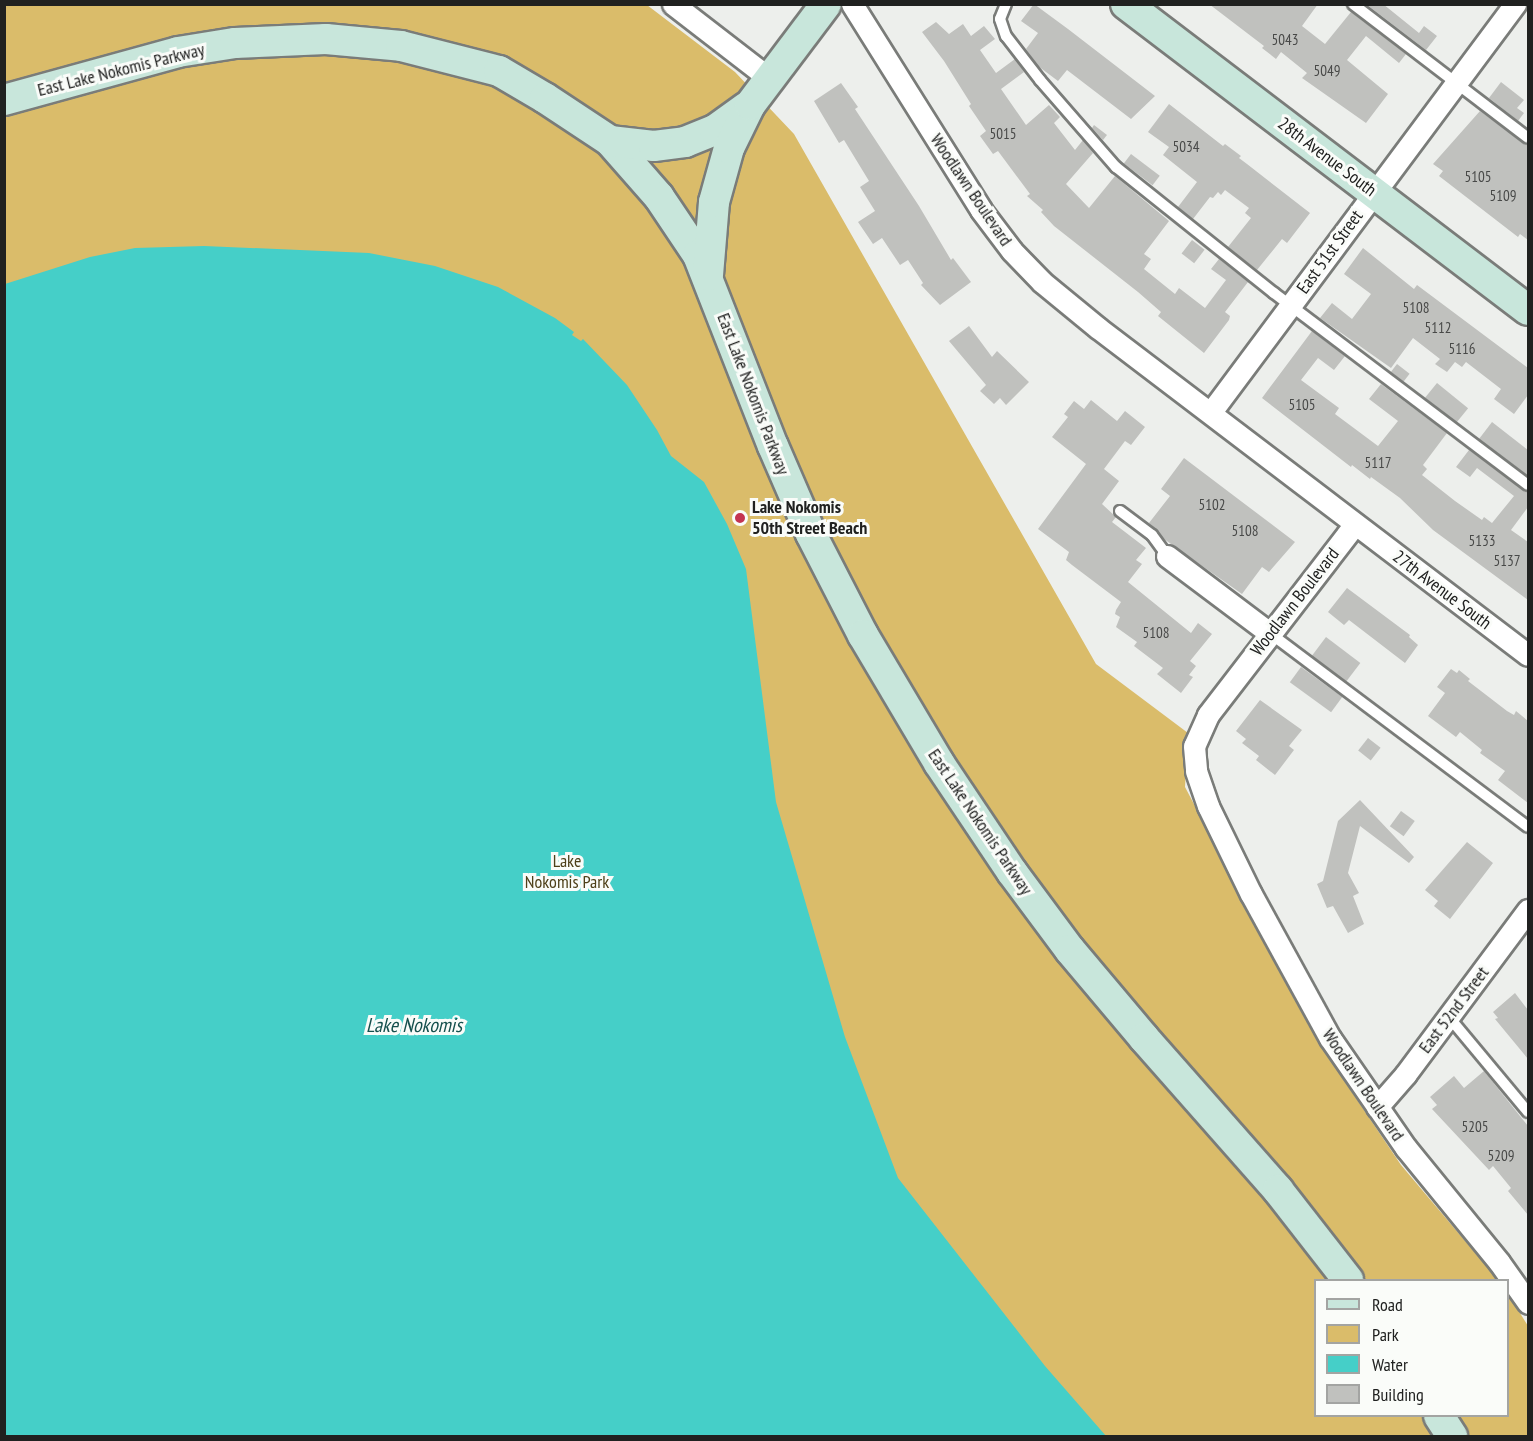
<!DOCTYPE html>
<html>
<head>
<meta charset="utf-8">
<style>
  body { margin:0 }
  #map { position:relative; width:1533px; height:1441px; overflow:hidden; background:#edefec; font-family:"PT Sans Narrow",sans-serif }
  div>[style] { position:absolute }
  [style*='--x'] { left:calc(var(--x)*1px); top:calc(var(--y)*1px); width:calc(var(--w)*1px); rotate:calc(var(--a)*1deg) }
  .green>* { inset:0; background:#dabc6a }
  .water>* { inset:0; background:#45cfc8 }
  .building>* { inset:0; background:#c0c1be; transform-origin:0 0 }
  .roads { filter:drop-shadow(2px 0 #7a7c79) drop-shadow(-2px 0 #7a7c79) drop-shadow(0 2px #7a7c79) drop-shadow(0 -2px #7a7c79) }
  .lane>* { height:10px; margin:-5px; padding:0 5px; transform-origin:5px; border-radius:5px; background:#fff }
  .street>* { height:21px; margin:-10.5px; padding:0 10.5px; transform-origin:10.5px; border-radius:10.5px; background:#fff }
  .secondary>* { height:30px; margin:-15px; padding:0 15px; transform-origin:15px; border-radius:15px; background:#c8e6db }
  .dots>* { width:16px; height:16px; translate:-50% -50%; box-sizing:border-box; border:3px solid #fafcf9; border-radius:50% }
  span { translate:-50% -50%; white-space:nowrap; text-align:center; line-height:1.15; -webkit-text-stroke:6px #fafcf9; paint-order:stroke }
  .number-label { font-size:15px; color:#484948 }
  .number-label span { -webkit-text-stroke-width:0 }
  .street-label { font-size:18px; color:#202120 }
  .poi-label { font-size:18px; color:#202120; font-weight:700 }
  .left { translate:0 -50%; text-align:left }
  .park-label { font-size:18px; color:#4e4019 }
  .water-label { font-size:20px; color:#15504d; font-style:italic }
  .frame { position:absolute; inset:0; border:6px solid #202120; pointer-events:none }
  .legend { position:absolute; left:1314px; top:1279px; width:195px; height:138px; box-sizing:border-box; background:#fafcf9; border:2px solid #a3a4a2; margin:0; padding:8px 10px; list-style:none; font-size:18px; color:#202120 }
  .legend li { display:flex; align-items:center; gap:12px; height:30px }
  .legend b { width:30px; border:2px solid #a3a4a2 }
</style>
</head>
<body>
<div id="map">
  <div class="green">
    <div style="clip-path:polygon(5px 5px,647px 5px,735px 72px,794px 134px,1096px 664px,1188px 733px,1185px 787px,1303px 1011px,1339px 1073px,1401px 1165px,1498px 1280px,1316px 1280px,1316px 1416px,1508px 1416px,1508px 1294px,1528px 1326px,1528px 1436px,5px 1436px)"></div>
  </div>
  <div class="water">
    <div style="clip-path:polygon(204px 246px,369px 253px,435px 266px,498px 287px,555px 318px,574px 332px,572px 335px,581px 341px,583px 339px,627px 385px,657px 430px,671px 456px,704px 482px,727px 524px,746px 569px,776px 802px,845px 1037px,898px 1178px,1045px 1366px,1106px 1436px,5px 1436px,5px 284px,90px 257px,135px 248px)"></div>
  </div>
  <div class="building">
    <div style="clip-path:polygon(1034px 4px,1068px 29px,1155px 96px,1131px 119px,1067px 70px,1058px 81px,1038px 66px,1026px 49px,1038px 33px,1021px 21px)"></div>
    <div style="clip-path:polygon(1209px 4px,1318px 4px,1302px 26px,1325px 44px,1351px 12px,1406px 54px,1399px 63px,1366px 36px,1347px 60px,1388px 94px,1366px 123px,1302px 78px,1307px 73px,1281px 52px,1276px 59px,1262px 48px,1264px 46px)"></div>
    <div style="clip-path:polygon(1366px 4px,1383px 4px,1419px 33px,1424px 26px,1437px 36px,1426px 50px)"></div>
    <div style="clip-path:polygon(936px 22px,949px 34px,963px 24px,971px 36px,984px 26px,995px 39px,980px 50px,996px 73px,1015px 59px,1024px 72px,1001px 89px,1026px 125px,1049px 105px,1060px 117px,1054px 123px,1075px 150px,1083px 140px,1093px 153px,1066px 184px,1089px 208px,1115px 176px,1169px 221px,1144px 254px,1151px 259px,1144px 269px,1175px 294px,1179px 288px,1205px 308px,1226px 280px,1211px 269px,1219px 259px,1248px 282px,1225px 312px,1230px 316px,1229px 320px,1204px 353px,1158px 316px,1161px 312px,1138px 292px,1054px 226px,1041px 212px,1043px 210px,1027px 196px,1030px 194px,998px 151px,993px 154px,980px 136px,986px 131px,969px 106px,971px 104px,944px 61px,922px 32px)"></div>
    <div style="clip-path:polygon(1501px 82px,1524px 100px,1517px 108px,1524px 113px,1518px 121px,1489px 98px)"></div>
    <div style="clip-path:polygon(841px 83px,858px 107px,855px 109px,919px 206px,951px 260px,953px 258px,971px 282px,940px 305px,921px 285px,923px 283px,908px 260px,900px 265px,882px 238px,873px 244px,858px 222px,875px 211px,860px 187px,869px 181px,844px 140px,839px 143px,814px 101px)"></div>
    <div style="clip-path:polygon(1169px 104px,1223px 146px,1225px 144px,1241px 156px,1239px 158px,1247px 164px,1310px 213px,1287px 243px,1282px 239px,1257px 270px,1228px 247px,1251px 218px,1245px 213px,1249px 208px,1225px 190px,1221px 195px,1218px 192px,1213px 198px,1210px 197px,1193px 219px,1178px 207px,1197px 182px,1163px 155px,1169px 147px,1148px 132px)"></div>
    <div style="clip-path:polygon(1480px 111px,1528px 146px,1528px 240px,1520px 234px,1518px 237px,1439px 176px,1443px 171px,1433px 164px)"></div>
    <div style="clip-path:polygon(1094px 125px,1107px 135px,1103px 140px,1092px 128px)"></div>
    <div style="left:1131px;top:154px;width:36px;height:12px;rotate:37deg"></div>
    <div style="left:1192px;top:240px;width:16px;height:17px;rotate:38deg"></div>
    <div style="clip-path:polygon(1363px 248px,1414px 289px,1417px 285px,1528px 368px,1528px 395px,1514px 414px,1494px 399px,1501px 389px,1466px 362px,1462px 367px,1455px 362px,1447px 372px,1435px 364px,1440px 359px,1413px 338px,1391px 368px,1320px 318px,1332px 303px,1352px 319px,1371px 294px,1344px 274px)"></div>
    <div style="clip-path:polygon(969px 326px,992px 357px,997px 351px,1029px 382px,1006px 405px,1000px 398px,994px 404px,980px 391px,986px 385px,949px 341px)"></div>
    <div style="clip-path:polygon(1312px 331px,1345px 356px,1334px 370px,1318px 358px,1301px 380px,1339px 408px,1335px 414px,1378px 446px,1398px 421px,1369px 399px,1381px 384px,1447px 433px,1423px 465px,1427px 469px,1422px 475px,1455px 501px,1482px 520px,1484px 517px,1492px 523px,1514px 496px,1477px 468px,1470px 477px,1456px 467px,1469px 450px,1528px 492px,1528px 507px,1511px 530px,1528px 542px,1528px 600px,1433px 530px,1400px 498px,1371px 477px,1370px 479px,1352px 465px,1351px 467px,1262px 398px)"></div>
    <div style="left:1397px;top:364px;width:16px;height:10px;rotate:38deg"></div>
    <div style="left:1437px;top:383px;width:40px;height:19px;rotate:39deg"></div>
    <div style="clip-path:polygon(1091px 400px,1117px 421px,1125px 411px,1145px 427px,1131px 445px,1125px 441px,1104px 469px,1119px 481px,1102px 504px,1116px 517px,1112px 522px,1146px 548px,1136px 560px,1142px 564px,1128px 582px,1191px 633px,1198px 623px,1212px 634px,1190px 661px,1196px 666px,1189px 675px,1193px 677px,1181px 693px,1157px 674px,1163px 668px,1134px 646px,1137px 642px,1116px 627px,1120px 617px,1115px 614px,1116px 610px,1121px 602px,1072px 565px,1066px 560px,1069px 552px,1038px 529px,1086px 464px,1052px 437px,1068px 417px,1064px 414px,1074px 401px,1084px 409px)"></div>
    <div style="clip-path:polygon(1492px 422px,1528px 450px,1528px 476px,1479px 439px)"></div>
    <div style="clip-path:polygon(1184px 458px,1295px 542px,1269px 572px,1262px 567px,1242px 594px,1164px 539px,1149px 523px,1170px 496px,1161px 489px)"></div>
    <div style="clip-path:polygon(1347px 588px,1410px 635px,1409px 637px,1418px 645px,1405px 663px,1349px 620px,1344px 625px,1328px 612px)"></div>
    <div style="left:1326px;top:637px;width:43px;height:24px;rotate:37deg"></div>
    <div style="left:1301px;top:667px;width:51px;height:19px;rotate:36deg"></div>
    <div style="clip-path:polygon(1451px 669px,1457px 673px,1459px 670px,1470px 679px,1468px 681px,1507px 711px,1514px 715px,1516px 711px,1528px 721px,1528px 803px,1498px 780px,1505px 771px,1480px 753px,1482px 750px,1460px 732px,1456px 737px,1428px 716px,1445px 693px,1437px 687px)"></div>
    <div style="clip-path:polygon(1260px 700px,1302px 730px,1289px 746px,1294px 750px,1275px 775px,1256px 760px,1259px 756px,1242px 743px,1246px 739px,1236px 731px)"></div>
    <div style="left:1368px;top:738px;width:16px;height:16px;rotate:38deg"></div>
    <div style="clip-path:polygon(1360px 800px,1414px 857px,1409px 863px,1360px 826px,1348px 873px,1359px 893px,1353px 896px,1364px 924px,1348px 933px,1333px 906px,1327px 908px,1317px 884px,1323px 881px,1338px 821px)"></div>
    <div style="left:1401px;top:811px;width:17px;height:19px;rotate:36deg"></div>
    <div style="clip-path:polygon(1467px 842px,1493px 863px,1450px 919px,1434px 906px,1438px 901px,1425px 890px)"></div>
    <div style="clip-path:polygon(1515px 993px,1528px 1010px,1528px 1059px,1495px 1019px,1498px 1018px,1493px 1012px)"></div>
    <div style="clip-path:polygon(1484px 1071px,1528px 1126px,1528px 1215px,1508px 1191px,1511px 1188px,1493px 1166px,1489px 1170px,1432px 1109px,1437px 1105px,1430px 1097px,1454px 1076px,1464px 1088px)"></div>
  </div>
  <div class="roads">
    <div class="lane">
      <div style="--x:1006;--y:4;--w:16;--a:112"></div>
      <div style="--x:1000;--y:19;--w:18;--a:71"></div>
      <div style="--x:1006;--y:36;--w:56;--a:52.3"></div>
      <div style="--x:1040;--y:80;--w:116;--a:48.9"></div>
      <div style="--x:1116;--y:167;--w:202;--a:38.6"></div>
      <div style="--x:1274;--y:293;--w:318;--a:37.1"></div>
      <div style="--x:1353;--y:4;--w:220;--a:37.4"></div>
      <div style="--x:1120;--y:511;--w:40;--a:37"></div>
      <div style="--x:1152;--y:535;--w:26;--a:54"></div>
      <div style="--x:1271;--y:634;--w:321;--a:36.9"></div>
      <div style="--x:1448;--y:1016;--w:125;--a:50.2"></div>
    </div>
    <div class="street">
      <div style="--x:673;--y:4;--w:123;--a:37.7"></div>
      <div style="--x:852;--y:4;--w:243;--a:57.9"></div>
      <div style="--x:981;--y:210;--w:51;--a:52.9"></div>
      <div style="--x:1012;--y:251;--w:43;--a:45.9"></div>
      <div style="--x:1042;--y:282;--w:72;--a:39.4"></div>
      <div style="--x:1098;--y:328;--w:540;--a:37.25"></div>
      <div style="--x:1211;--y:412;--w:509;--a:-53.31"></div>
      <div style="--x:1355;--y:524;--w:241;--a:127.6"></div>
      <div style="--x:1208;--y:715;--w:34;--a:114"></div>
      <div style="--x:1194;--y:746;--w:25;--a:85"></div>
      <div style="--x:1196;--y:771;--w:37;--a:71"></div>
      <div style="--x:1208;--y:806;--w:98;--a:64"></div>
      <div style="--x:1251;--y:894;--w:164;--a:61.3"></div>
      <div style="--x:1330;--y:1038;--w:134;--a:55.4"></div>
      <div style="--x:1406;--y:1148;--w:147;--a:50.8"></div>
      <div style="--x:1499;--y:1262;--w:50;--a:54.7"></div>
      <div style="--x:1167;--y:556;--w:130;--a:36.9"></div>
      <div style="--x:1377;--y:1107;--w:43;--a:-48.8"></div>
      <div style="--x:1405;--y:1075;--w:206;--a:-53.3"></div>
    </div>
    <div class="secondary">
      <div style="--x:1126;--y:4;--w:505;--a:37.28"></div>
      <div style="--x:4;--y:100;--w:180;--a:-15.4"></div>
      <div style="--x:178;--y:52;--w:58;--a:-9"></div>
      <div style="--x:235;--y:43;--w:91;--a:-2.5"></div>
      <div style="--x:326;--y:39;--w:75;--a:5.3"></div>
      <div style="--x:401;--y:46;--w:101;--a:14.3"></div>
      <div style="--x:499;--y:71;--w:53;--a:30.4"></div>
      <div style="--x:545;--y:98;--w:78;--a:33.5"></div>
      <div style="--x:610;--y:141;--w:74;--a:48.8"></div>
      <div style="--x:659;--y:197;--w:70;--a:56.1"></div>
      <div style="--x:698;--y:255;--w:205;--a:68.6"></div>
      <div style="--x:773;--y:446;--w:96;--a:66.6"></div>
      <div style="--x:811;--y:534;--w:114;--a:62.8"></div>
      <div style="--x:863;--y:635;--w:149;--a:59.3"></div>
      <div style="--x:939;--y:763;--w:131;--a:56.2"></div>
      <div style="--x:1012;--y:872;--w:97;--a:53.4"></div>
      <div style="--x:1070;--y:950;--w:115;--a:49.9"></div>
      <div style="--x:1144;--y:1038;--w:203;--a:48.6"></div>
      <div style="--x:1278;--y:1190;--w:114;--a:52.1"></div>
      <div style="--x:610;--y:141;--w:44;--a:6.5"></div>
      <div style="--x:654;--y:146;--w:31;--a:-7"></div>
      <div style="--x:685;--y:142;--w:32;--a:-22"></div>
      <div style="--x:715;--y:130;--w:39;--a:-36"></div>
      <div style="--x:708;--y:275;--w:73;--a:-85.3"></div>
      <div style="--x:714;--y:202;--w:56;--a:-74.5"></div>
      <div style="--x:729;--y:148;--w:48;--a:-64"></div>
      <div style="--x:750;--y:105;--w:126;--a:-53"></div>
      <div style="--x:1439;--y:1416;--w:24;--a:57"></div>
    </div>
  </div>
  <div class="dots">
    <div style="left:740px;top:518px;background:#c43451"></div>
  </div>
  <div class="number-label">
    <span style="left:1285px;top:40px">5043</span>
    <span style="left:1327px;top:71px">5049</span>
    <span style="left:1003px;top:134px">5015</span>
    <span style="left:1186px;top:147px">5034</span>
    <span style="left:1478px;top:177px">5105</span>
    <span style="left:1503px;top:196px">5109</span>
    <span style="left:1416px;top:308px">5108</span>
    <span style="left:1438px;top:328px">5112</span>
    <span style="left:1462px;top:349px">5116</span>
    <span style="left:1302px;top:405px">5105</span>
    <span style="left:1378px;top:463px">5117</span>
    <span style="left:1212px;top:505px">5102</span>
    <span style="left:1245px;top:531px">5108</span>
    <span style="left:1482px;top:541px">5133</span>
    <span style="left:1507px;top:561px">5137</span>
    <span style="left:1156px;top:633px">5108</span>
    <span style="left:1475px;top:1127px">5205</span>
    <span style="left:1501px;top:1156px">5209</span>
  </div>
  <div class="street-label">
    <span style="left:121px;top:70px;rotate:-14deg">East Lake Nokomis Parkway</span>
    <span style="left:1327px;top:157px;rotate:37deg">28th Avenue South</span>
    <span style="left:971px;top:190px;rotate:56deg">Woodlawn Boulevard</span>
    <span style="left:1330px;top:252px;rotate:-54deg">East 51st Street</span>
    <span style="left:753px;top:394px;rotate:69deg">East Lake Nokomis Parkway</span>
    <span style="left:1442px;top:590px;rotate:37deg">27th Avenue South</span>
    <span style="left:1295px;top:602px;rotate:-52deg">Woodlawn Boulevard</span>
    <span style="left:980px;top:822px;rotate:56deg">East Lake Nokomis Parkway</span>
    <span style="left:1454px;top:1010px;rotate:-53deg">East 52nd Street</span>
    <span style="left:1363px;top:1085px;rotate:56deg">Woodlawn Boulevard</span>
  </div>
  <div class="poi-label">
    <span class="left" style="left:752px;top:518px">Lake Nokomis<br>50th Street Beach</span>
  </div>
  <div class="park-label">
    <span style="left:567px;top:872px">Lake<br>Nokomis Park</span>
  </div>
  <div class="water-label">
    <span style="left:414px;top:1025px">Lake Nokomis</span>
  </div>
  <div class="frame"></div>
  <ul class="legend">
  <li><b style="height:8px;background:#c8e6db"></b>Road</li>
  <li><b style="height:16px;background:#dabc6a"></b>Park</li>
  <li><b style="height:16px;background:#45cfc8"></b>Water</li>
  <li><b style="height:16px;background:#c0c1be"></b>Building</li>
  </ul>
</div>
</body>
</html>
